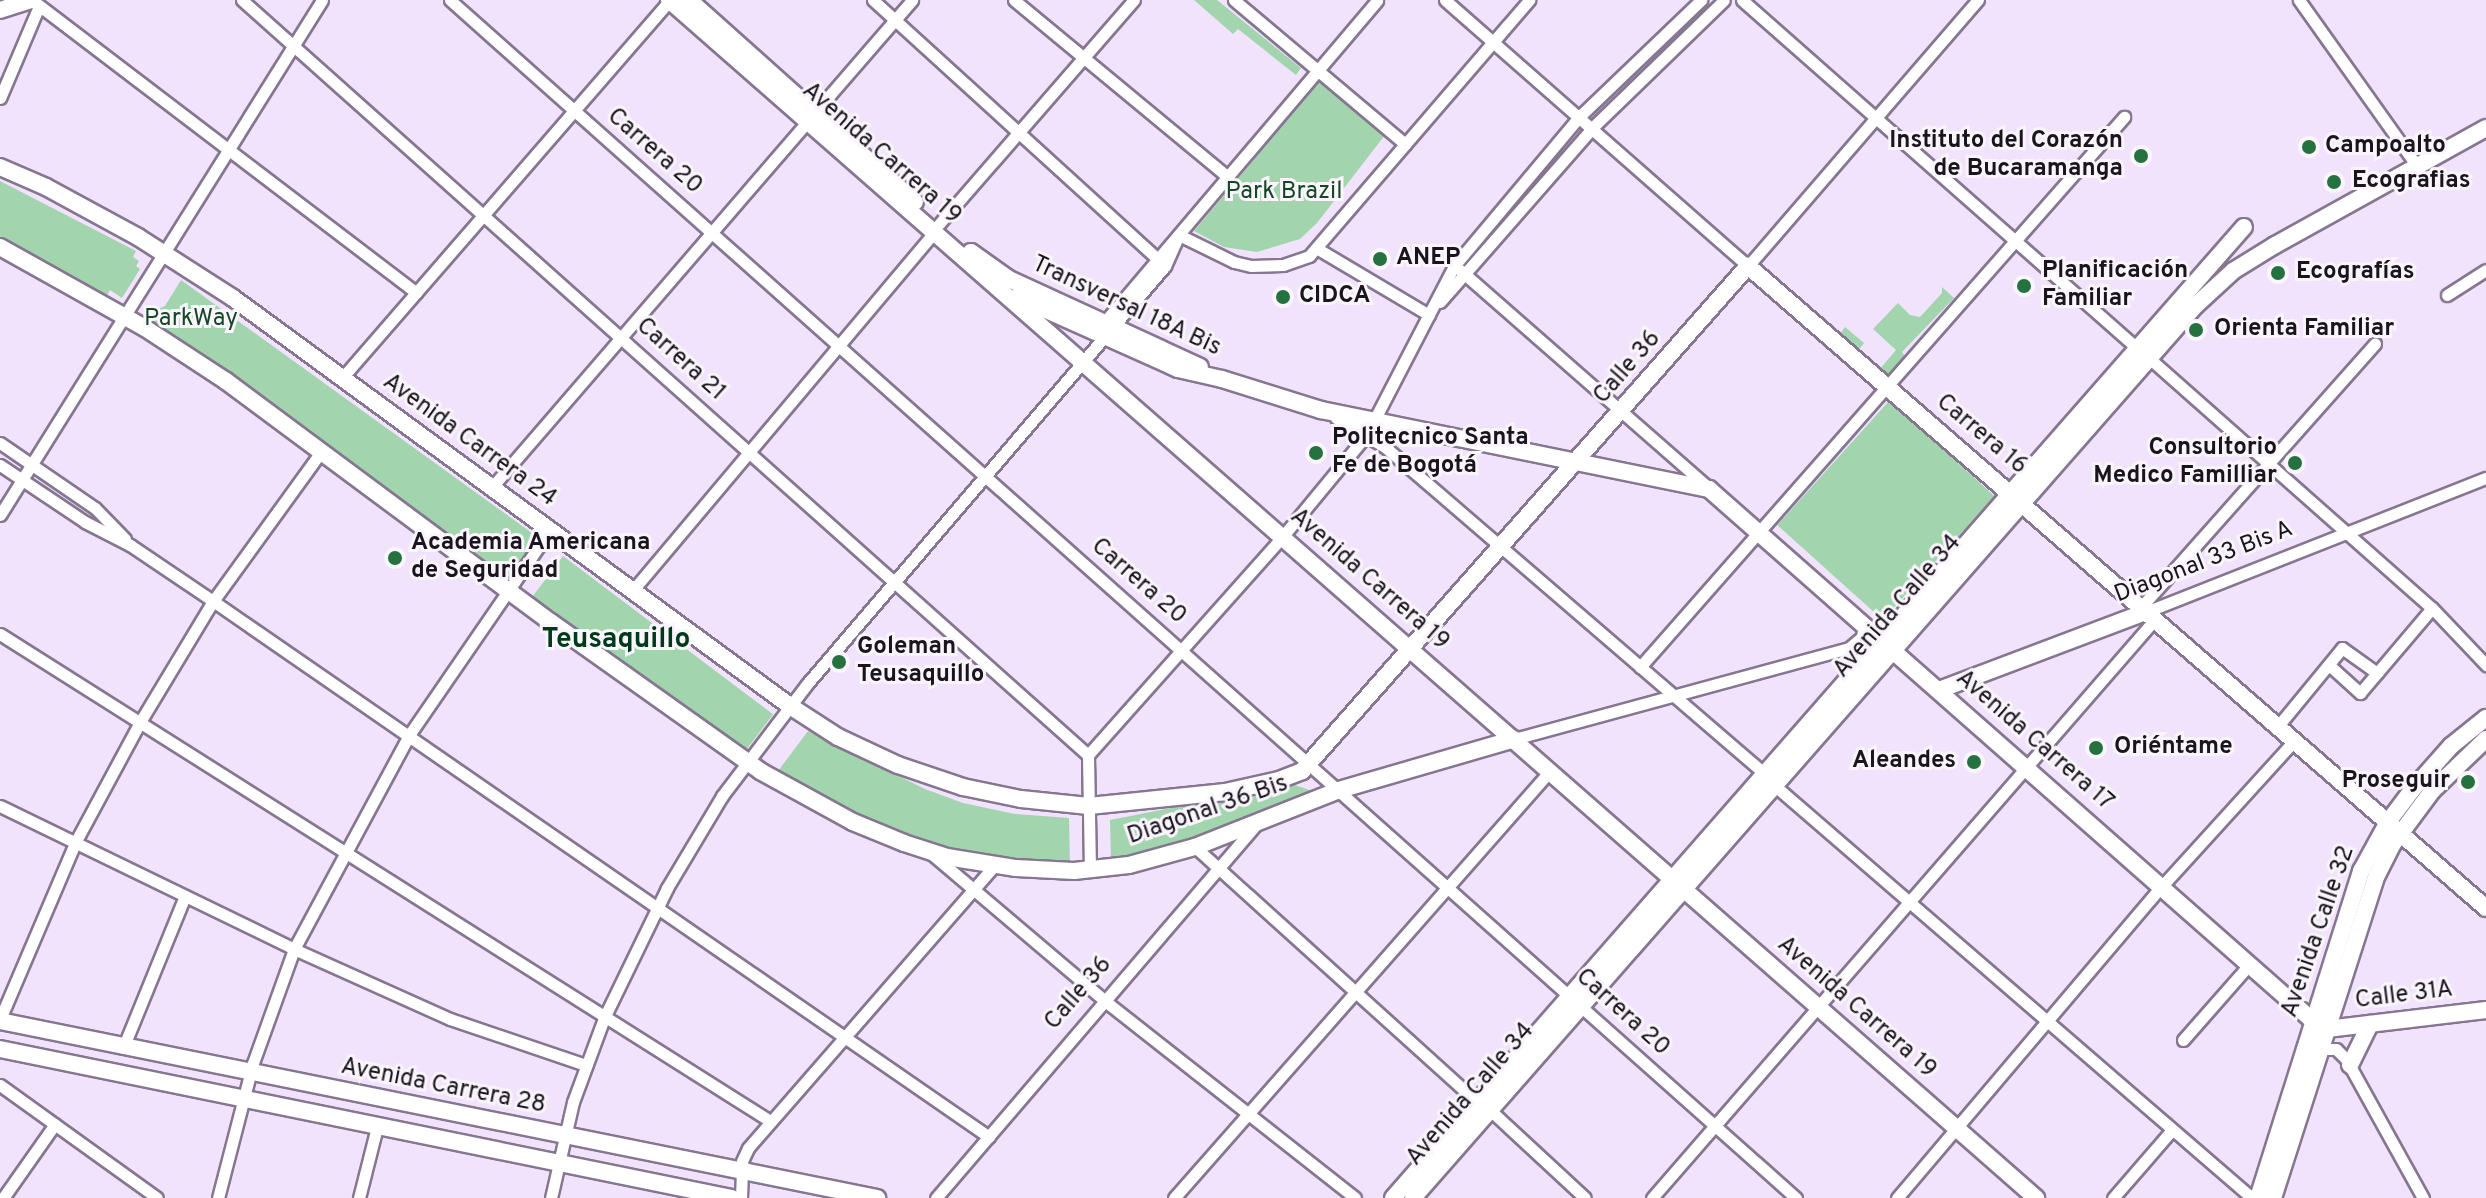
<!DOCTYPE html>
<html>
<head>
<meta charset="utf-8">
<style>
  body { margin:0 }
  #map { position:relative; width:2486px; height:1198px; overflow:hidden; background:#f1e3fb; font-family:Overpass,sans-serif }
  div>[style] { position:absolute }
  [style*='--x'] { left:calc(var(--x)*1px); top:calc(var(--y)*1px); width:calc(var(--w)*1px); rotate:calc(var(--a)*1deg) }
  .green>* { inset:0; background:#a2d5ae; transform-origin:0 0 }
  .roads { filter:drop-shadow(2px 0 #867691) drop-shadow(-2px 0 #867691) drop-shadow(0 2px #867691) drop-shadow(0 -2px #867691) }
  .street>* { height:11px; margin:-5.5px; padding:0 5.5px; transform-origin:5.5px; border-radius:5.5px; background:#fff }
  .secondary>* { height:16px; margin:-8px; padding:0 8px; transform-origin:8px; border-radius:8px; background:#fff }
  .dots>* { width:22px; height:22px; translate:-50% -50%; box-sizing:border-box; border:4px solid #f9f5fb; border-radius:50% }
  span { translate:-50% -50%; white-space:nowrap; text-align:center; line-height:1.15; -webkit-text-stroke:6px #f9f5fb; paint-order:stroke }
  .poi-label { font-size:24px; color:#1a141e; font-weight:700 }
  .right { translate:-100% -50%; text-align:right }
  .left { translate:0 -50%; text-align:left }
  .street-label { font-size:24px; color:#1a141e }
  .park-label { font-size:24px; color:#134726 }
  .quarter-label { font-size:28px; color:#013a1a; font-weight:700 }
</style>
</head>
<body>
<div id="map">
  <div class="green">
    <div style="clip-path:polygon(1194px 0,1217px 0,1301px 68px,1296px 75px,1238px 29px,1233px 34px)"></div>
    <div style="clip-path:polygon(1319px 82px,1385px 135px,1317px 223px,1300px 239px,1257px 252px,1224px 247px,1194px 231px)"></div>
    <div style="clip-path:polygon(0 181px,136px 251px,133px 257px,139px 261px,136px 266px,140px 269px,122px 298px,110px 290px,106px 297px,0 242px)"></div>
    <div style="clip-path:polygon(181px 280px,539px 538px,508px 582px,141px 317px,165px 306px)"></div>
    <div style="clip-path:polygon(1942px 287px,1954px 298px,1902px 352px,1905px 356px,1883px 381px,1836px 340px,1845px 327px,1864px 343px,1858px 351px,1880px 369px,1896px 350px,1873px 329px,1898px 303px,1910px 315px,1920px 317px,1942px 293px)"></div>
    <div style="left:1889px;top:401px;width:142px;height:167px;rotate:42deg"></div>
    <div style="left:563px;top:556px;width:263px;height:54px;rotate:37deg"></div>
    <div style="clip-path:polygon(808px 731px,925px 789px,963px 803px,1015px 814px,1069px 818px,1070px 867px,995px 861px,905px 841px,775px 775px)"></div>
    <div style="clip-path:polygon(1292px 784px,1315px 792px,1189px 844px,1111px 861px,1110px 820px)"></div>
  </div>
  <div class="roads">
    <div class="street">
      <div style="--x:32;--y:0;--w:483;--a:37.3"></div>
      <div style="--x:242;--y:0;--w:1134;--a:41.75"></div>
      <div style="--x:450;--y:0;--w:1802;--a:41.67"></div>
      <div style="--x:873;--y:0;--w:391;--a:42.3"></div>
      <div style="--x:1014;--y:0;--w:278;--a:39.6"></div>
      <div style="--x:1234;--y:0;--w:224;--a:40.1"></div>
      <div style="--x:1445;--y:0;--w:403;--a:41.3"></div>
      <div style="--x:1748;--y:266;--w:352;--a:-49.2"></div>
      <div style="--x:1742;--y:0;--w:528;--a:41.39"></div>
      <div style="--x:2299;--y:0;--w:204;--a:54.6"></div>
      <div style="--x:0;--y:98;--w:100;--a:-67"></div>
      <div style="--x:816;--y:111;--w:147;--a:-49.1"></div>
      <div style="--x:939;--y:224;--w:297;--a:-49"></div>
      <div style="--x:1179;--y:235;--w:61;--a:26.1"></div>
      <div style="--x:1234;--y:262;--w:17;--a:13"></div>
      <div style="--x:1251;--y:266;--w:32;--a:-2"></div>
      <div style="--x:1283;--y:265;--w:28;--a:-19"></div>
      <div style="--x:1309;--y:256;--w:338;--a:-49.3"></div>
      <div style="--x:1318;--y:249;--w:129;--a:30.7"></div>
      <div style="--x:1460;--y:270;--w:331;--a:41.2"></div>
      <div style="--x:2447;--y:295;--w:46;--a:-32.7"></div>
      <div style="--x:1440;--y:302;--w:232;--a:-48.8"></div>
      <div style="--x:1593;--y:127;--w:182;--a:-44.1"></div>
      <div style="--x:1101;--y:326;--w:427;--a:-49.7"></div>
      <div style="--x:2149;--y:358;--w:378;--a:41.5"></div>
      <div style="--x:2432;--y:608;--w:79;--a:46.5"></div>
      <div style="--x:342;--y:378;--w:500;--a:-49.05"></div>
      <div style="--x:1336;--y:418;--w:57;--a:30.6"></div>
      <div style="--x:1385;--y:447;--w:503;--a:40.72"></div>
      <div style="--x:0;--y:443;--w:115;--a:34.4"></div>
      <div style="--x:95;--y:508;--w:43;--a:45.9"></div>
      <div style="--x:0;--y:465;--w:102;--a:33.8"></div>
      <div style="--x:85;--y:522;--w:51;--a:27.1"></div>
      <div style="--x:130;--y:545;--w:100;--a:34"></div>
      <div style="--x:213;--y:601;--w:943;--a:34.63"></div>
      <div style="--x:492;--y:487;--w:484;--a:-49.2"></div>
      <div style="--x:0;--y:515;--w:607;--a:-57.98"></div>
      <div style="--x:633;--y:590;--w:468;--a:-49.9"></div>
      <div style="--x:2142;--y:606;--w:351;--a:-48.4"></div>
      <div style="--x:2148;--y:611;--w:363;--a:-21.5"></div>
      <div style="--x:0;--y:634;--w:911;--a:32.31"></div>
      <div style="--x:2329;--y:665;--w:42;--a:42.1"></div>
      <div style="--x:2360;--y:693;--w:111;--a:-49.7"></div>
      <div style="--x:1640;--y:667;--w:733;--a:-48.65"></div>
      <div style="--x:2278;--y:726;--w:101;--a:-50.6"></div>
      <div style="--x:2342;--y:648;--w:43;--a:35.5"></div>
      <div style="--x:1514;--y:739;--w:347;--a:-15.2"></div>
      <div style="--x:1849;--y:648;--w:17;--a:-40"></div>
      <div style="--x:1862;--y:637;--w:13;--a:-81"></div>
      <div style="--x:1774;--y:785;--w:632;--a:40.83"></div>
      <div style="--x:0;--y:806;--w:327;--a:25.9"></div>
      <div style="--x:294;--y:949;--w:171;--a:24.2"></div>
      <div style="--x:450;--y:1019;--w:144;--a:18.7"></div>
      <div style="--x:1195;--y:847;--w:380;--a:42.1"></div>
      <div style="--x:933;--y:855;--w:226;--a:40.3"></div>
      <div style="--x:1105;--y:1001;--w:318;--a:38.2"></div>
      <div style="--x:1090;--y:870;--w:115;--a:-91"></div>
      <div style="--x:1088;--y:755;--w:293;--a:-48.3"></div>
      <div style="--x:1283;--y:536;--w:132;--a:-50.5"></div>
      <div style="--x:1367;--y:434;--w:189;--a:-62.6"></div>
      <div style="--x:1454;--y:266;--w:196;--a:-50"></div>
      <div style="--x:1580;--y:116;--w:168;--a:-43.8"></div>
      <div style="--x:0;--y:1019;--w:194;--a:-66.9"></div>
      <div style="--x:76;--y:841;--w:135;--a:-61.7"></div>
      <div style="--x:140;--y:722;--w:141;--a:-58.9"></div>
      <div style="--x:213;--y:601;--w:184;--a:-54.1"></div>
      <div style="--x:2183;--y:1040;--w:100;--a:-48.7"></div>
      <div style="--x:123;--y:1048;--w:164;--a:-67.8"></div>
      <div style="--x:2320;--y:1049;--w:16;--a:0"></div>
      <div style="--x:2336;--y:1049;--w:14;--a:45"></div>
      <div style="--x:2346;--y:1059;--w:159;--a:61"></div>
      <div style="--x:0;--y:1085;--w:193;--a:35.7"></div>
      <div style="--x:1490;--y:1110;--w:129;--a:42.8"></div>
      <div style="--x:3;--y:1198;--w:90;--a:-54.9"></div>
      <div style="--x:218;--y:1198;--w:139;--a:-75.5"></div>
      <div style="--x:253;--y:1063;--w:121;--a:-70.2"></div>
      <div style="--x:294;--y:949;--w:243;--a:-61.7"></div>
      <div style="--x:409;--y:735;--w:249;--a:-55.5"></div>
      <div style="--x:359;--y:1198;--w:73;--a:-75.8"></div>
      <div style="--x:551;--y:1198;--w:98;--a:-77.1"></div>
      <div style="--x:573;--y:1102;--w:90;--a:-69.7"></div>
      <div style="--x:604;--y:1018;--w:144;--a:-64.1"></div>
      <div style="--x:667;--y:888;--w:107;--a:-59.1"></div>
      <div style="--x:722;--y:796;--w:141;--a:-52.8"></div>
      <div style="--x:807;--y:684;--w:550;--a:-49.42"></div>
      <div style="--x:1165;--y:266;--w:34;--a:-66"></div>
      <div style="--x:741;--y:1198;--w:37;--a:-88"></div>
      <div style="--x:742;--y:1161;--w:14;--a:-65"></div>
      <div style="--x:748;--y:1148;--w:374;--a:-48.9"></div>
      <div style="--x:936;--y:1198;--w:492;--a:-49.4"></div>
      <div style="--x:1174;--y:1198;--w:569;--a:-48.63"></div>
      <div style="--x:1652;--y:1198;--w:768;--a:-49.01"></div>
      <div style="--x:1897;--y:1198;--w:409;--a:-49.7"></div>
      <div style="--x:2162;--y:886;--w:197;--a:-47.7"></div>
      <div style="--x:2113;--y:1198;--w:90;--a:-49.1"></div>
    </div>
    <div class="secondary">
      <div style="--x:669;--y:0;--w:1818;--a:41.23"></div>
      <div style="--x:689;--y:0;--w:303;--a:41.8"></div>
      <div style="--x:0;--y:10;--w:33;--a:-18"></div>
      <div style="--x:0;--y:167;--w:50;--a:23.5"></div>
      <div style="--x:46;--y:187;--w:105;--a:28.5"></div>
      <div style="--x:138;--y:237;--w:113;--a:32.7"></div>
      <div style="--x:233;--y:298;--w:690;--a:36.22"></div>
      <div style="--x:790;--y:706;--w:57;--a:32.9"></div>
      <div style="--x:838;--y:737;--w:66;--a:25"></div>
      <div style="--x:898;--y:765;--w:69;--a:18.7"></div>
      <div style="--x:963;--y:787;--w:59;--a:11.7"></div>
      <div style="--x:1021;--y:799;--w:68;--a:5.9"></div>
      <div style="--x:1089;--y:806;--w:137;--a:-5.9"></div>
      <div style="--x:1225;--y:792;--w:55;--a:-12.5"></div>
      <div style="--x:1279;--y:780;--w:25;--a:-21"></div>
      <div style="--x:1302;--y:771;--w:674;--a:-48.55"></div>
      <div style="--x:1748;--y:266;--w:978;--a:41.02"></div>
      <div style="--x:0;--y:247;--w:166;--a:29.2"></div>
      <div style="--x:145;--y:328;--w:97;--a:33.2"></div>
      <div style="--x:226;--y:381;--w:406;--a:36.6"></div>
      <div style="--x:552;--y:623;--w:255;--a:35.4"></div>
      <div style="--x:760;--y:771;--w:106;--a:28.7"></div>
      <div style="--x:853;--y:822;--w:55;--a:22.4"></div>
      <div style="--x:904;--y:843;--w:45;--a:18"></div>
      <div style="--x:947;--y:857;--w:70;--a:9.1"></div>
      <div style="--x:1016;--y:868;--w:58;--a:3"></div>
      <div style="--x:1074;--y:871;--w:55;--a:-6.2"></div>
      <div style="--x:1129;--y:865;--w:68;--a:-15.3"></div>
      <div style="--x:1195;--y:847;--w:155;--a:-21.6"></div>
      <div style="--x:1339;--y:790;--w:182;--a:-16.2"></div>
      <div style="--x:971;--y:252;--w:47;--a:35.4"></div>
      <div style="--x:1009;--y:279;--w:210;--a:24.7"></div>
      <div style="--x:1017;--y:297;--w:176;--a:24.1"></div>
      <div style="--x:1178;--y:369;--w:45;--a:12.8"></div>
      <div style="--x:1222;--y:379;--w:104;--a:17.4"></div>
      <div style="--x:1321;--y:410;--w:396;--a:11.5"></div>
      <div style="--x:1709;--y:489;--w:805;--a:41.37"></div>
      <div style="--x:2313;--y:1021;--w:16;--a:30"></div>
      <div style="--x:1939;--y:690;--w:223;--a:-20.7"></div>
      <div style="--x:0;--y:1021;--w:895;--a:11.41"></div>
      <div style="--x:2327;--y:1029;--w:160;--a:-6.8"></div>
      <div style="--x:0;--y:1049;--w:747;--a:11.51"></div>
      <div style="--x:2350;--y:1065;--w:46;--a:-64"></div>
      <div style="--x:1393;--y:1198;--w:1291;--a:-48.77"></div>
      <div style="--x:1413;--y:1198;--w:1186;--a:-48.76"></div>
      <div style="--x:2195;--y:306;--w:52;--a:-42.6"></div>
      <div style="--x:2233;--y:271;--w:49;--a:-31.8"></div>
      <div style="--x:2275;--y:245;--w:241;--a:-29"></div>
      <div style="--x:2258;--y:1198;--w:343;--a:-72.5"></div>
      <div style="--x:2361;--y:871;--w:56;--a:-61.1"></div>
      <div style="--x:2388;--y:822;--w:40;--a:-53"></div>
      <div style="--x:2412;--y:790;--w:59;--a:-48.4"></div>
      <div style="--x:2451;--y:746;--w:45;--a:-38.7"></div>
      <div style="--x:2273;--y:1198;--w:339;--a:-72.2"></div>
      <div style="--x:2377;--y:875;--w:34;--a:-63"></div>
      <div style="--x:2392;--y:845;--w:67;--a:-53.5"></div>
      <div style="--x:2432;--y:791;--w:75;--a:-43.9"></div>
    </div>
  </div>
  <div class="dots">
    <div style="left:2309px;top:147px;background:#257140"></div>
    <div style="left:2141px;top:156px;background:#257140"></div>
    <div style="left:2334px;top:182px;background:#257140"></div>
    <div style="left:1380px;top:259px;background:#257140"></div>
    <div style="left:2278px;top:273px;background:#257140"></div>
    <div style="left:2024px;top:286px;background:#257140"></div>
    <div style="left:1283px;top:297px;background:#257140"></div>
    <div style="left:2196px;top:330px;background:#257140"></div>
    <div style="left:1316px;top:453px;background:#257140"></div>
    <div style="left:2295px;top:463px;background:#257140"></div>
    <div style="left:395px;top:558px;background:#257140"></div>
    <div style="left:839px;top:662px;background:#257140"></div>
    <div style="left:2096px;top:748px;background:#257140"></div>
    <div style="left:1974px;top:762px;background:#257140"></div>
    <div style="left:2468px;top:782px;background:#257140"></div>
  </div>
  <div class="poi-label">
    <span class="right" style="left:2123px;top:156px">Instituto del Corazón<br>de Bucaramanga</span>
    <span class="left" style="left:2325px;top:147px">Campoalto</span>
    <span class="left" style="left:2352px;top:182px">Ecografias</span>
    <span class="left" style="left:1396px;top:259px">ANEP</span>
    <span class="left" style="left:2042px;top:286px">Planificación<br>Familiar</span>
    <span class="left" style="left:2296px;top:273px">Ecografías</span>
    <span class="left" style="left:1299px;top:297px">CIDCA</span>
    <span class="left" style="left:2214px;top:330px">Orienta Familiar</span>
    <span class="left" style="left:1332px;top:453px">Politecnico Santa<br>Fe de Bogotá</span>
    <span class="right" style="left:2277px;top:463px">Consultorio<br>Medico Familliar</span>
    <span class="left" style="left:411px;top:558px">Academia Americana<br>de Seguridad</span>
    <span class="left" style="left:857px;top:662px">Goleman<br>Teusaquillo</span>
    <span class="left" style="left:2114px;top:748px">Oriéntame</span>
    <span class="right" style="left:1956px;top:762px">Aleandes</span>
    <span class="right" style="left:2450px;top:782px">Proseguir</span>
  </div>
  <div class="street-label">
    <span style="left:654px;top:152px;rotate:41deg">Carrera 20</span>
    <span style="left:881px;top:154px;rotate:41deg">Avenida Carrera 19</span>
    <span style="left:1126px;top:307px;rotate:25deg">Transversal 18A Bis</span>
    <span style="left:680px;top:360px;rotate:42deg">Carrera 21</span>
    <span style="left:1628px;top:368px;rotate:-49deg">Calle 36</span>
    <span style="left:1981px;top:435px;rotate:40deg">Carrera 16</span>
    <span style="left:469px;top:441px;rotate:36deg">Avenida Carrera 24</span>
    <span style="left:2204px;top:563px;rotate:-21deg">Diagonal 33 Bis A</span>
    <span style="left:1369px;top:580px;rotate:41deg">Avenida Carrera 19</span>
    <span style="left:1138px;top:582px;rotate:41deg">Carrera 20</span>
    <span style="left:1898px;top:607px;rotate:-49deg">Avenida Calle 34</span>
    <span style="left:2034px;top:741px;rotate:41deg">Avenida Carrera 17</span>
    <span style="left:1208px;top:811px;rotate:-19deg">Diagonal 36 Bis</span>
    <span style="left:2319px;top:932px;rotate:-71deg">Avenida Calle 32</span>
    <span style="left:1079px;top:994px;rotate:-49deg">Calle 36</span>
    <span style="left:2404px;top:996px;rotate:-7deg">Calle 31A</span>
    <span style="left:1856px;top:1008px;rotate:41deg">Avenida Carrera 19</span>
    <span style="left:1622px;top:1013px;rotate:42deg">Carrera 20</span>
    <span style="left:443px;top:1087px;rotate:11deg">Avenida Carrera 28</span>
    <span style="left:1471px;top:1095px;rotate:-49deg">Avenida Calle 34</span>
  </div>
  <div class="park-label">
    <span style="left:1284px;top:193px">Park Brazil</span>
    <span style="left:191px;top:320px">ParkWay</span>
  </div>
  <div class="quarter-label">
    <span style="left:616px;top:640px">Teusaquillo</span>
  </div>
</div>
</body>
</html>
